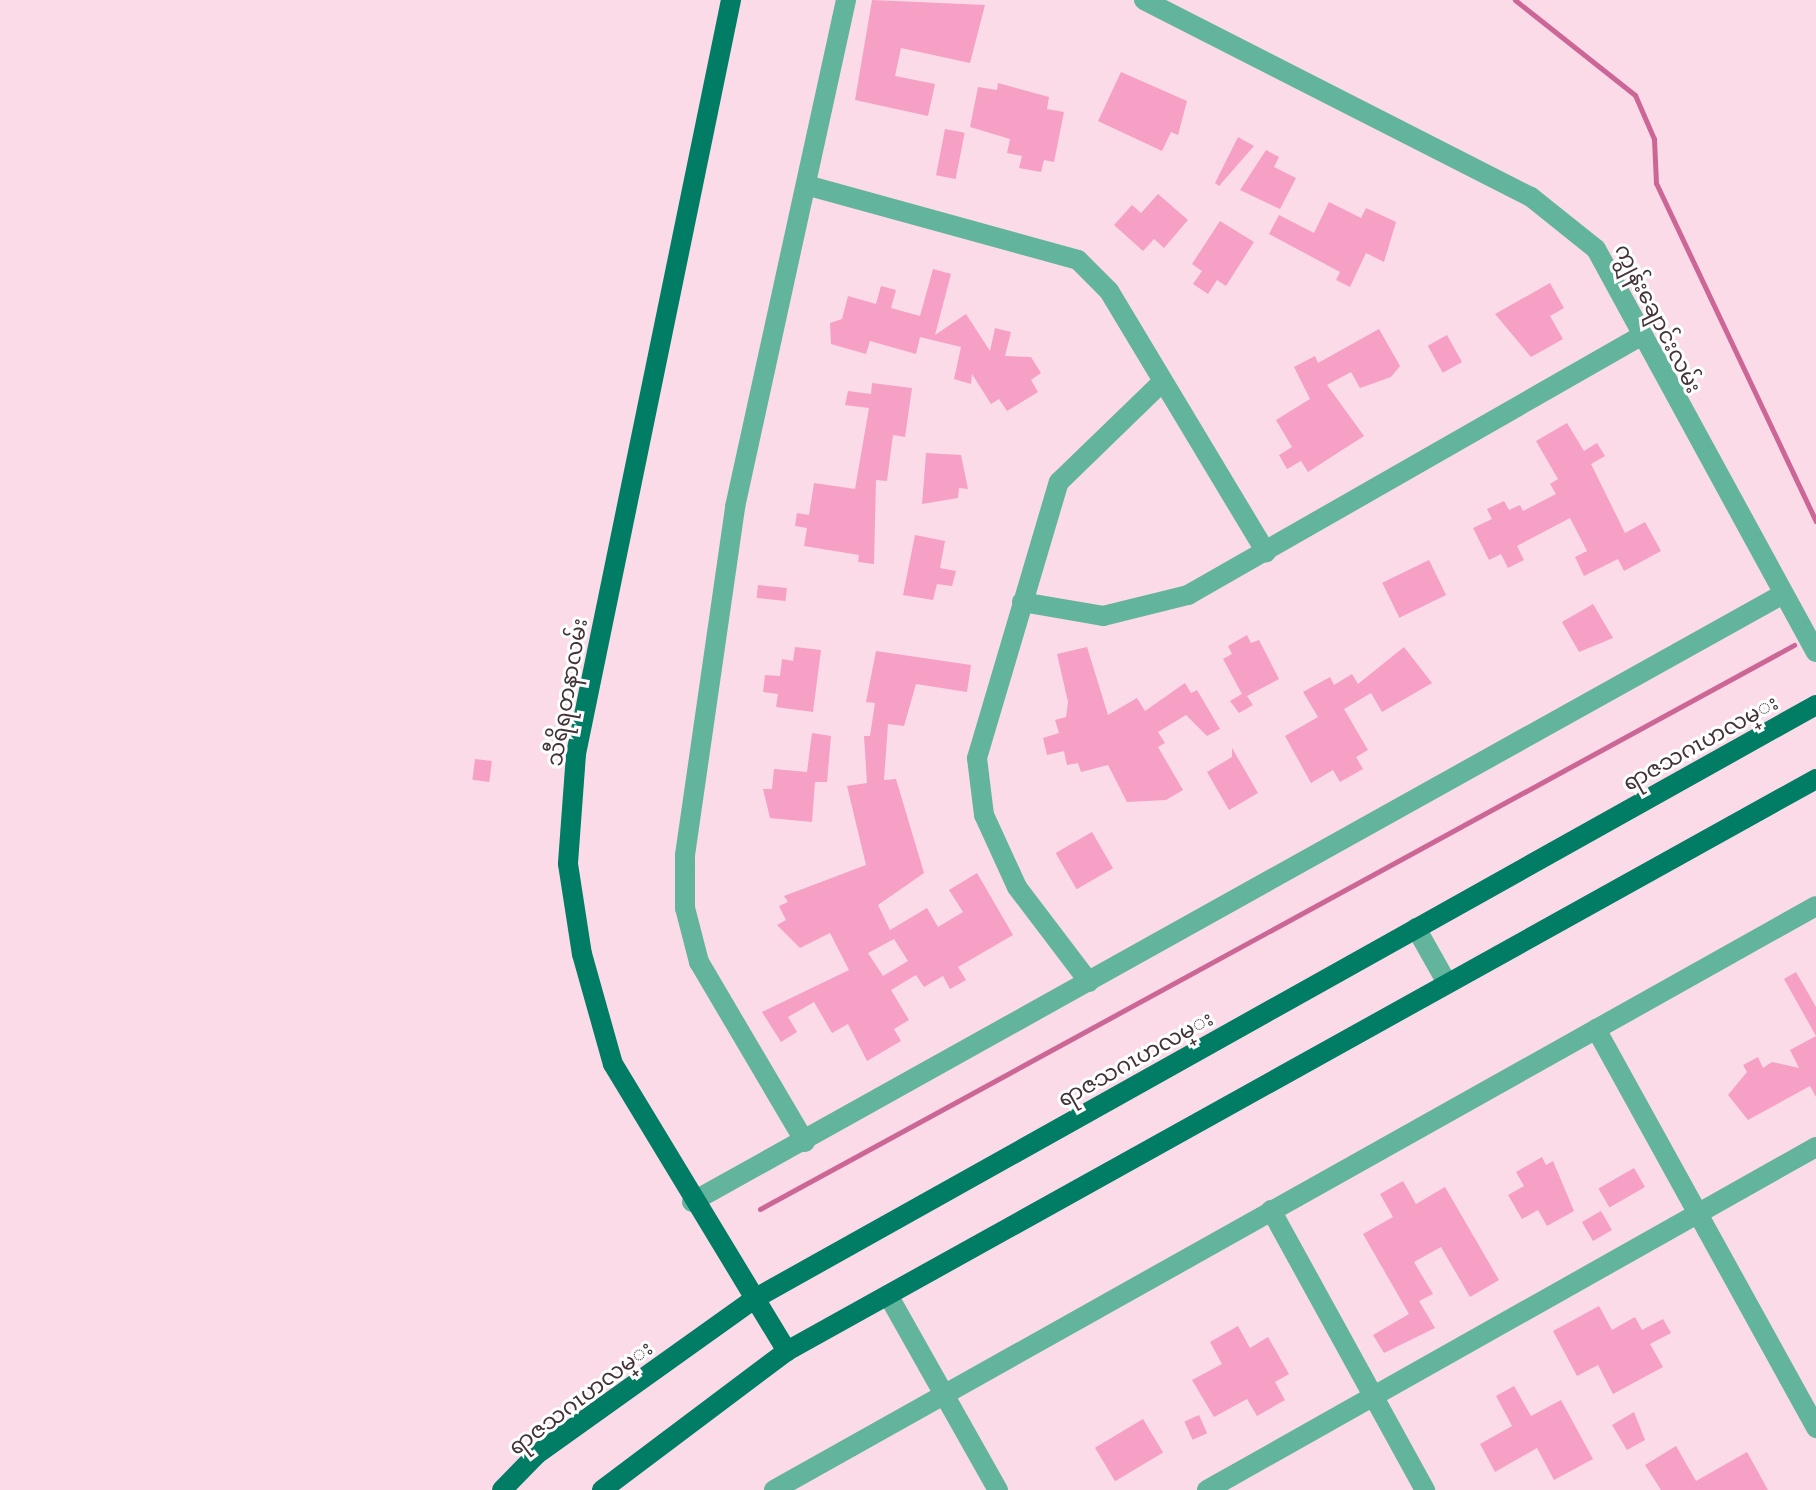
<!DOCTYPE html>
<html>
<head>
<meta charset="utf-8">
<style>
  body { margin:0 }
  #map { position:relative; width:1816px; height:1490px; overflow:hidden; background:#fcdbe8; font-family:"Golos Text","Noto Sans Myanmar",sans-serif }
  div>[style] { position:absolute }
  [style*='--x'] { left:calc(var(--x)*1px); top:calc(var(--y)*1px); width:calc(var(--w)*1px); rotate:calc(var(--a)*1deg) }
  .stream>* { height:5px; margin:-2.5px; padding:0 2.5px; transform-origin:2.5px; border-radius:2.5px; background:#cc6696 }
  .building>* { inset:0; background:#f6a0c5; transform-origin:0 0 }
  .minor>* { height:20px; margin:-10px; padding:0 10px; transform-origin:10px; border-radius:10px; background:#62b49c }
  .major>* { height:20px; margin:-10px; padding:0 10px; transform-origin:10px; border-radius:10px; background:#007d64 }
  span { translate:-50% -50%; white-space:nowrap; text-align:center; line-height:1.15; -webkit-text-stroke:6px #fff; paint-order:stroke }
  .street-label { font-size:22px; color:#433339 }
</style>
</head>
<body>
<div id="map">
  <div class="stream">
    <div style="--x:1515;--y:0;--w:153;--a:38.4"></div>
    <div style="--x:1635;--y:95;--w:48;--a:66.6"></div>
    <div style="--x:1654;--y:139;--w:44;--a:87.4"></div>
    <div style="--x:1656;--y:183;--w:374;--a:64.7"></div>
    <div style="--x:760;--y:1209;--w:1178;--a:-28.61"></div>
  </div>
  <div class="building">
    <div style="clip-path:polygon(872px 0,985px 5px,970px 63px,901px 48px,895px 76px,935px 84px,928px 116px,855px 100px)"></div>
    <div style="clip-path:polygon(1121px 72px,1187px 101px,1178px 135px,1171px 132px,1162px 151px,1098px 121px)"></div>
    <div style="clip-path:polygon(998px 83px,1049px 97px,1047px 109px,1064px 112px,1054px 162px,1044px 160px,1041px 172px,1019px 168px,1022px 156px,1007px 153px,1010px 139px,970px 127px,978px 87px,997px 90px)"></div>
    <div style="left:945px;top:129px;width:20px;height:47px;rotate:11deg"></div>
    <div style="clip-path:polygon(1238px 137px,1254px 146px,1219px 186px,1215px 183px)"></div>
    <div style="clip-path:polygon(1266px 150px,1279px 157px,1274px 167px,1296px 178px,1280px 209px,1240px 190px)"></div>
    <div style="clip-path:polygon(1158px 194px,1188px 220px,1164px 248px,1154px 239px,1143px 251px,1114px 225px,1132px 205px,1141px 213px)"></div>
    <div style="clip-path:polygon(1329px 202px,1361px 218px,1366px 208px,1396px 222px,1384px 262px,1366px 253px,1350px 287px,1336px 280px,1340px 272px,1269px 234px,1279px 215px,1314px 233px)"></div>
    <div style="clip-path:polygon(1220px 221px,1254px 242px,1226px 286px,1217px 280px,1208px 294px,1193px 284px,1202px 271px,1192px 264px)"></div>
    <div style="clip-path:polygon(933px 269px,951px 274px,935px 335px,966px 314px,990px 351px,995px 328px,1011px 332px,1005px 356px,1031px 357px,1041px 373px,1031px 380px,1038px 392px,1007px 411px,999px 399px,991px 404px,972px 374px,971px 384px,954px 379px,961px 347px,920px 337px,916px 354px,870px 341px,866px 354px,831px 344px,830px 323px,842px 319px,848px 296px,876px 304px,881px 286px,896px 290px,891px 308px,920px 316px)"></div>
    <div style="clip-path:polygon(1550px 283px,1564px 308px,1550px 316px,1563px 339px,1531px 357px,1495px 314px)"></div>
    <div style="clip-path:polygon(1379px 329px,1400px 366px,1391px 377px,1360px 388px,1351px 372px,1327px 385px,1364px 436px,1308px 472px,1301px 461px,1287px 469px,1279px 455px,1292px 447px,1276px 420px,1310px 399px,1294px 367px,1315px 356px,1318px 363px)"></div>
    <div style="left:1447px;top:335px;width:31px;height:22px;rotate:61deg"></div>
    <div style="clip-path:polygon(872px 383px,912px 388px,905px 437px,893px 435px,887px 481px,876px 480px,874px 564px,858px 562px,859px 555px,804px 546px,807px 528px,795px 526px,797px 513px,809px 515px,814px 483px,855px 489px,869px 408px,845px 405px,848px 391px,871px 394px)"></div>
    <div style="clip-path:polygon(1567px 423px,1584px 451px,1597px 443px,1605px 456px,1591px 464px,1625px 533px,1645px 522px,1661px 551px,1624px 571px,1618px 559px,1584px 576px,1575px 557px,1587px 551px,1570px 518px,1517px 546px,1524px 560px,1508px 568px,1501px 554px,1489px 560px,1473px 528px,1492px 519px,1487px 509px,1504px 501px,1509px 510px,1520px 505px,1523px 511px,1556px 494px,1550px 484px,1558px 479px,1536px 441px)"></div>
    <div style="clip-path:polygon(926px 453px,961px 455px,968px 489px,959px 488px,958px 498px,922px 504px)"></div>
    <div style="clip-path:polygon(915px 535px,945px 541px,940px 568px,956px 571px,952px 586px,937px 584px,933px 600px,903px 595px)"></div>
    <div style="left:1429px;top:560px;width:39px;height:52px;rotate:64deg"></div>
    <div style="left:758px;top:585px;width:29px;height:13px;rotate:6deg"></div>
    <div style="clip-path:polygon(1593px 604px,1613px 638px,1579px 652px,1562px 622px)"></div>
    <div style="clip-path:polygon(1247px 635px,1251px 643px,1259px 640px,1279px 679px,1247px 696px,1253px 705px,1239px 713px,1230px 701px,1242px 694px,1223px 659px,1232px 654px,1228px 646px)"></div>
    <div style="clip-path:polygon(795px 647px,821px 650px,813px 712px,776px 707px,778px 694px,763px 692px,765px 675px,780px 676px,782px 659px,793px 661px)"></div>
    <div style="clip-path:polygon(1087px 647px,1108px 715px,1137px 698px,1145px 711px,1185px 683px,1191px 693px,1197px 690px,1220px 729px,1207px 736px,1186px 715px,1158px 732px,1165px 743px,1158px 747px,1183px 790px,1166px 800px,1127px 802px,1108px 765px,1081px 772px,1078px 763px,1067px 765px,1064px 751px,1047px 755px,1043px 738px,1059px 733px,1055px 720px,1066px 717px,1068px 702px,1057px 654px)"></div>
    <div style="clip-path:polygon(1404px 647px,1432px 683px,1382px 712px,1371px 693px,1344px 709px,1368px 750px,1356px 757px,1363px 769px,1340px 782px,1333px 770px,1311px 783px,1285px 736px,1318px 717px,1303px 692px,1330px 677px,1334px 685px,1352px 674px,1358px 684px)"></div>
    <div style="clip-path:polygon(evenodd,876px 651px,971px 665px,967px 692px,916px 684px,904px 726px,888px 724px,884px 780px,896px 779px,924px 873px,878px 905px,890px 930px,927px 908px,938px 927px,963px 912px,949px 890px,977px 873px,1013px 935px,958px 967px,966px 980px,950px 989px,943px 976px,924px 987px,916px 975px,891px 990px,909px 1020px,894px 1029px,901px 1041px,867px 1061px,848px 1024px,832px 1033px,814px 1002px,788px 1017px,797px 1032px,781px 1042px,762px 1012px,849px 970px,830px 933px,800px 948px,777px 925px,786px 920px,779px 906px,788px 902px,784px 896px,866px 865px,847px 786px,867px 783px,864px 736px,870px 736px,875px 703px,866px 702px,876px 651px,894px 939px,908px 961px,883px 976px,868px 953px,894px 939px)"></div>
    <div style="clip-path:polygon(812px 733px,831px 736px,827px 782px,815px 782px,812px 822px,770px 818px,763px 789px,772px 789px,774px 769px,807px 772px)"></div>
    <div style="clip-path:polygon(1232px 748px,1258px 793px,1229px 810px,1207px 772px,1232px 757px)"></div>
    <div style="left:475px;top:759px;width:17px;height:21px;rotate:7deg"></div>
    <div style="left:1092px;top:832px;width:42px;height:42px;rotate:60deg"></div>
    <div style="clip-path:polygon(1796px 972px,1816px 1007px,1816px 1097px,1810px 1086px,1748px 1120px,1728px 1095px,1747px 1072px,1743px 1065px,1758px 1057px,1763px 1068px,1772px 1062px,1799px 1068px,1790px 1050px,1816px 1036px,1784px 979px)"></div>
    <div style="clip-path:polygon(1542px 1157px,1546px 1165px,1553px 1161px,1574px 1211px,1547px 1226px,1538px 1210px,1522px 1219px,1508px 1195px,1524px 1186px,1516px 1172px)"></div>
    <div style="left:1634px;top:1168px;width:22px;height:41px;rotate:60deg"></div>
    <div style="clip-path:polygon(1403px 1181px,1416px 1204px,1445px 1187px,1499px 1280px,1470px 1297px,1441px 1247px,1414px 1262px,1433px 1294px,1419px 1301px,1435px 1328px,1384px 1353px,1373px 1335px,1409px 1314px,1363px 1234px,1393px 1217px,1380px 1194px)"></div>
    <div style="left:1601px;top:1211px;width:22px;height:22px;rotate:60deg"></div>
    <div style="clip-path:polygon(1599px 1306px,1612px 1330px,1635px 1317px,1642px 1330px,1663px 1319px,1671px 1333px,1650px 1344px,1663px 1367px,1613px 1394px,1598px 1365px,1577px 1376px,1553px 1331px)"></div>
    <div style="clip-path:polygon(1238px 1326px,1250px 1348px,1268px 1337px,1289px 1374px,1275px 1382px,1285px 1400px,1257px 1416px,1247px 1399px,1214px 1417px,1192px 1380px,1222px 1364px,1210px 1342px)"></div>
    <div style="clip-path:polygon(1514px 1386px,1531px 1416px,1561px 1400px,1593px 1459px,1554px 1480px,1537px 1448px,1495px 1472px,1480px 1444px,1512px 1426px,1496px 1396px)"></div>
    <div style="clip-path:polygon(1634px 1412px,1645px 1440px,1627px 1450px,1612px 1425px)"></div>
    <div style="left:1199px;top:1415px;width:20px;height:16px;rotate:66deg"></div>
    <div style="left:1143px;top:1419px;width:39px;height:56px;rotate:59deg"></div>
    <div style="clip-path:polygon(1676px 1446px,1696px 1481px,1747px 1452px,1768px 1490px,1661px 1490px,1645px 1465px)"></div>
  </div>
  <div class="minor">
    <div style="--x:1144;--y:0;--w:434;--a:27"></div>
    <div style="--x:1531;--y:197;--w:83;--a:38.7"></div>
    <div style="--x:1596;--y:249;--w:459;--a:61.4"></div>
    <div style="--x:806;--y:185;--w:282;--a:15.4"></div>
    <div style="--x:1078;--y:260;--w:44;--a:45"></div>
    <div style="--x:1109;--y:291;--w:305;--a:59"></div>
    <div style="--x:1022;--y:602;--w:82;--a:9.8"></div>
    <div style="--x:1103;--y:616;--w:88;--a:-13.9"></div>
    <div style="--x:1188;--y:595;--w:520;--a:-29.77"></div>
    <div style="--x:1416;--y:928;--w:63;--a:60.6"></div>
    <div style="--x:1089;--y:982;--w:119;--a:-127.2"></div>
    <div style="--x:1017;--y:887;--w:79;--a:-114.6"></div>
    <div style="--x:984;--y:815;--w:57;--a:-97"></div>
    <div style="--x:977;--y:758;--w:288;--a:-73.5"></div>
    <div style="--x:1059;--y:482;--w:141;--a:-44.1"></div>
    <div style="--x:1596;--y:1029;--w:456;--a:61.1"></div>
    <div style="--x:805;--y:1142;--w:209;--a:-120.5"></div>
    <div style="--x:699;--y:962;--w:56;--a:-104.5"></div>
    <div style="--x:685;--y:908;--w:53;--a:-90"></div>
    <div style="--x:685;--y:855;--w:352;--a:-81.8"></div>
    <div style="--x:735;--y:507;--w:519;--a:-77.65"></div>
    <div style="--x:692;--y:1202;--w:1247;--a:-29.13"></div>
    <div style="--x:1271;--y:1210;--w:320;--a:61.2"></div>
    <div style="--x:888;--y:1295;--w:224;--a:60.6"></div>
    <div style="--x:774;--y:1490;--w:1194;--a:-29.27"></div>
    <div style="--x:1207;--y:1490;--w:699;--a:-29.39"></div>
  </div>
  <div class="major">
    <div style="--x:731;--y:0;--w:770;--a:101.62"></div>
    <div style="--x:576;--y:754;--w:110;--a:94.2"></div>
    <div style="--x:568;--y:864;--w:91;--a:81.2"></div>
    <div style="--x:582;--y:954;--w:114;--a:74.3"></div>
    <div style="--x:613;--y:1064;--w:336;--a:58.8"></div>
    <div style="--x:502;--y:1490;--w:50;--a:-45.8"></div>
    <div style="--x:537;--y:1454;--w:267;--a:-35.5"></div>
    <div style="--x:754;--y:1299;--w:1217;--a:-29.22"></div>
    <div style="--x:602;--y:1490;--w:231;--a:-36.9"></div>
    <div style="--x:787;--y:1351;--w:1177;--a:-29.07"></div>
  </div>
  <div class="street-label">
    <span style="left:1659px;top:318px;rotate:63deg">ကျွန်းချောင်းလမ်း</span>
    <span style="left:566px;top:692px;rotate:-80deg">သီရိရတနာလမ်း</span>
    <span style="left:1700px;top:742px;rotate:-29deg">ရာဇသဂၤဟလမ္း</span>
    <span style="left:1135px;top:1058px;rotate:-29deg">ရာဇသဂၤဟလမ္း</span>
    <span style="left:580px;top:1397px;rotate:-37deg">ရာဇသဂၤဟလမ္း</span>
  </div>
</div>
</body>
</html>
